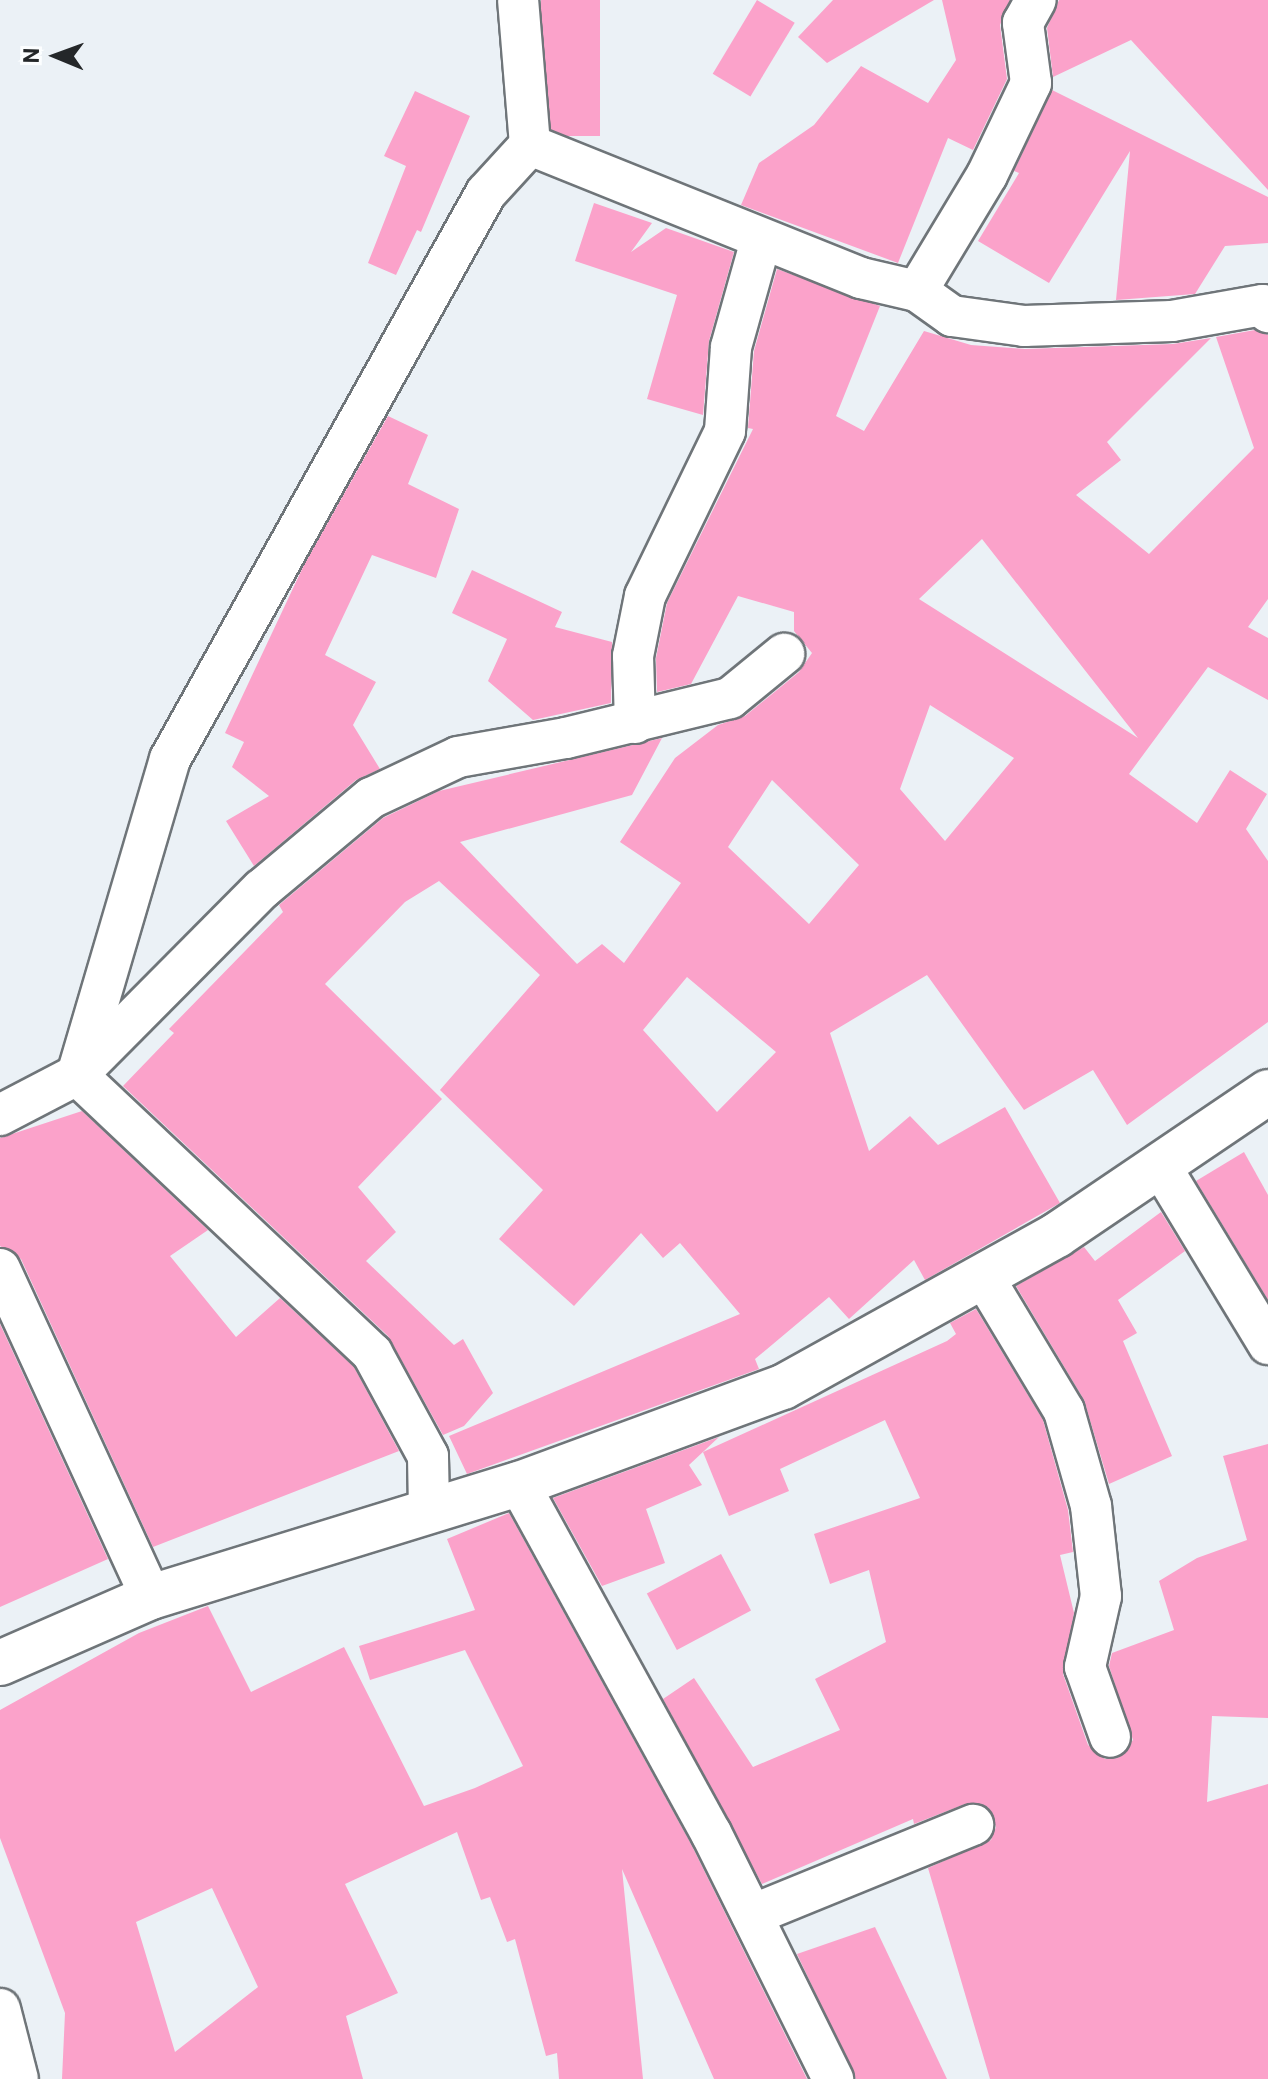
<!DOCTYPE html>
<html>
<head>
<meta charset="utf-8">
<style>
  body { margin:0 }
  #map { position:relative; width:1268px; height:2079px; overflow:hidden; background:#ebf1f6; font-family:Roboto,sans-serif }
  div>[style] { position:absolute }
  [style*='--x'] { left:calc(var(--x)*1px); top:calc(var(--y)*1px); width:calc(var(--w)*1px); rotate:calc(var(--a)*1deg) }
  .building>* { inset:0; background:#fba2ca; transform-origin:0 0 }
  .roads { filter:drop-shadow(2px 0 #6f7579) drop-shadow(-2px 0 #6f7579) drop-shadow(0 2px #6f7579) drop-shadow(0 -2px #6f7579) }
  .street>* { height:40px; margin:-20px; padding:0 20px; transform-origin:20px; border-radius:20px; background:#fff }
  .secondary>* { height:44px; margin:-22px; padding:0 22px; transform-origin:22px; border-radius:22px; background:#fff }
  span { translate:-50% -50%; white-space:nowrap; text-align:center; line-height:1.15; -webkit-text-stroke:6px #fcfeff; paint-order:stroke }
  .north { position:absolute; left:16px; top:16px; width:80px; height:80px; -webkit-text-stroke:6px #fcfeff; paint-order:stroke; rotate:271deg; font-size:22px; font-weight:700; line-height:32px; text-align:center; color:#242729 }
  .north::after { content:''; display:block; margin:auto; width:28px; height:36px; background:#242729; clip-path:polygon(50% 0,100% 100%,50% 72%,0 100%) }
</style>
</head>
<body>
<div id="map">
  <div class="building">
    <div style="left:541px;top:0;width:59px;height:136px"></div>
    <div style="left:757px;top:0;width:44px;height:86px;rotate:31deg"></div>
    <div style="clip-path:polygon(833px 0,934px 0,827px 63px,798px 37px)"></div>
    <div style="clip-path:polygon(942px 0,1010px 0,1000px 25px,1007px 79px,973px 150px,948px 138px,898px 263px,741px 205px,759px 163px,814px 125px,861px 66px,928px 103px,956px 60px)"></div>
    <div style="clip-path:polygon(1059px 0,1268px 0,1268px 190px,1131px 40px,1053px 77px,1047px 28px)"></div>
    <div style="clip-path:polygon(1052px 90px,1268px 197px,1268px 243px,1225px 246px,1195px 294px,1116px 300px,1130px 151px,1049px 283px,978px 241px,1019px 173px,1014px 171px)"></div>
    <div style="clip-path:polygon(415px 91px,470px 116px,421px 232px,417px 230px,396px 275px,368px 263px,406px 166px,384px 156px)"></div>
    <div style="clip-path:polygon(594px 203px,652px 223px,631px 252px,666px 228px,734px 252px,709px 341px,703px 415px,647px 399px,677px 295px,575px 261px)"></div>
    <div style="clip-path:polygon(evenodd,777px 269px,880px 306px,836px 416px,864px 431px,924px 331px,971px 345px,1025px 349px,1173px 344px,1211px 338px,1107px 442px,1121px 460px,1076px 495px,1149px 554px,1254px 448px,1216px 337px,1255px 330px,1268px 335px,1268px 599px,1248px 627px,1268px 638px,1268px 700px,1208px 667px,1129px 774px,1197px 823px,1230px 770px,1267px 794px,1246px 829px,1268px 861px,1268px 1022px,1127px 1125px,1093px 1070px,1024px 1110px,927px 975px,830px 1033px,869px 1151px,910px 1116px,938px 1145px,1005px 1107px,1060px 1203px,925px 1280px,914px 1260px,849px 1319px,829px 1297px,755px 1359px,759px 1369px,467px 1474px,449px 1436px,740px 1314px,680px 1243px,663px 1258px,641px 1233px,574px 1306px,499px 1239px,543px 1190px,440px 1090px,540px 975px,439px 881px,405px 902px,325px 984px,442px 1099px,358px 1187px,396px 1232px,366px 1261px,454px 1345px,463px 1339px,493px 1393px,464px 1426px,443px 1435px,388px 1336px,123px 1086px,174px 1033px,169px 1029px,283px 912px,279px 905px,383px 818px,439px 791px,662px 738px,632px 795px,460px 842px,577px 964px,602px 944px,624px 963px,681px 883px,620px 842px,675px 758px,718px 725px,745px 716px,799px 672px,812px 653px,794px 631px,794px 612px,738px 596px,691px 684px,657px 692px,656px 658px,667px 603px,753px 429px,748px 428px,754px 351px,777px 269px,982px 539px,1138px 738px,919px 599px,982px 539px,777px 269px,930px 705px,1014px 758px,945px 841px,900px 789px,930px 705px,777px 269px,772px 780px,859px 865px,809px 924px,728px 847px,772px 780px,777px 269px,687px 977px,776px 1052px,717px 1112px,643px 1030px,687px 977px)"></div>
    <div style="clip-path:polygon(388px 416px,428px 435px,408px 484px,459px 509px,436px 578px,372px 555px,325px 655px,376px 682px,353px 725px,380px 769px,356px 780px,254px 866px,226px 821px,269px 796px,232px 767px,244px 742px,225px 733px,304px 565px)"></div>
    <div style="clip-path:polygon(472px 570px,562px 612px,555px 627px,612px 642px,611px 703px,533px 720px,488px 681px,507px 639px,452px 613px)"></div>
    <div style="clip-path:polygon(82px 1111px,208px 1230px,170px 1256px,236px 1337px,280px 1298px,354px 1367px,399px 1451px,153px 1547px,21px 1259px,0 1246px,0 1138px)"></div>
    <div style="clip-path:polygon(1244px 1152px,1268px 1195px,1268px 1300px,1196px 1181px)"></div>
    <div style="clip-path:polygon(1161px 1212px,1185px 1251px,1118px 1300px,1137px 1333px,1123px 1341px,1172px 1456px,1109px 1484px,1084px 1400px,1016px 1286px,1084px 1247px,1095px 1261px)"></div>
    <div style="clip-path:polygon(976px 1309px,1043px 1420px,1068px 1510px,1073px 1552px,1060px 1555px,1074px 1613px,1063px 1674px,1088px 1745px,1105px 1759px,1118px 1758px,1133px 1740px,1109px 1666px,1112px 1653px,1174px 1630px,1159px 1581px,1197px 1558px,1247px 1540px,1223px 1456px,1268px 1444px,1268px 1718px,1212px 1716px,1207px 1802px,1268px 1784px,1268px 2079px,990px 2079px,928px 1868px,991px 1840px,996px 1827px,988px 1807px,965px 1804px,914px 1824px,913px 1819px,762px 1884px,663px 1699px,694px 1678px,753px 1767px,840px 1730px,815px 1679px,886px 1642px,869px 1570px,830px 1584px,814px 1534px,920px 1498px,885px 1420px,780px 1469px,789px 1491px,729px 1516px,703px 1452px,947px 1341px,956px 1334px,950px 1323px)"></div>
    <div style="clip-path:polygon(0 1324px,108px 1559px,0 1607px)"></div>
    <div style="clip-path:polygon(719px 1437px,689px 1465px,702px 1485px,646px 1509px,665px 1563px,602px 1586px,553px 1498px)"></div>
    <div style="clip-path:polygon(evenodd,509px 1513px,691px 1844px,807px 2079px,714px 2079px,622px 1869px,643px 2079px,559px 2079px,557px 2053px,546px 2056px,515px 1939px,507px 1942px,490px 1897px,481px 1900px,457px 1832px,345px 1884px,398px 1993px,346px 2016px,363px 2079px,62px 2079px,65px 2013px,0 1838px,0 1710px,139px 1633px,208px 1606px,251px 1692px,344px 1647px,424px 1806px,475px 1788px,523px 1766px,465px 1650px,370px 1680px,359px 1646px,475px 1610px,447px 1539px,509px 1513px,212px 1888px,258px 1987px,175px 2052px,136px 1922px,212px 1888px)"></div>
    <div style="left:721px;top:1554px;width:64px;height:84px;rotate:62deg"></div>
    <div style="clip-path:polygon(875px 1927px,947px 2079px,856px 2079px,797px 1954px)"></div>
  </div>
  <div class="roads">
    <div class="street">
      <div style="--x:530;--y:145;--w:357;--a:21.9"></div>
      <div style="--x:861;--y:278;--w:57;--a:13.1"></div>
      <div style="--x:917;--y:291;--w:43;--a:35.5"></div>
      <div style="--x:952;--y:316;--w:73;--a:7.9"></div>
      <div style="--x:1024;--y:326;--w:148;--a:-1.9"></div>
      <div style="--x:1172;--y:321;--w:92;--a:-10"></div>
      <div style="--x:1263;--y:305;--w:9;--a:54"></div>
      <div style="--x:917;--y:291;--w:135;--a:-58.9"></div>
      <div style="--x:987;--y:175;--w:102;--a:-64.4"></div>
      <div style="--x:1031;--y:83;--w:61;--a:-97.6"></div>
      <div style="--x:1023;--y:23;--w:26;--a:-61"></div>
      <div style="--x:635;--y:723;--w:67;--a:-91.7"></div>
      <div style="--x:633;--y:656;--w:61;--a:-78.7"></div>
      <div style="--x:645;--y:596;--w:183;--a:-64.1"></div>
      <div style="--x:725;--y:431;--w:84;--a:-85.9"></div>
      <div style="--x:731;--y:347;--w:111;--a:-74.3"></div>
      <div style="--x:0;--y:1115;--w:87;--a:-27.5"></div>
      <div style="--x:77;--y:1075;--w:262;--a:-45.2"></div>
      <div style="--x:262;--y:889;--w:142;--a:-39.9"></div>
      <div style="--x:371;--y:798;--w:96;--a:-25.2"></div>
      <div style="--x:458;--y:757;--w:110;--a:-10"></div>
      <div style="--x:566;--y:738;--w:169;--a:-13.7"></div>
      <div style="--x:730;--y:698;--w:70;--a:-39.2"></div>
      <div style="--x:1161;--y:1167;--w:207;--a:58.8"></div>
      <div style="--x:0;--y:1269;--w:361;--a:65.3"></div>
      <div style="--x:983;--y:1276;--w:157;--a:59"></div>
      <div style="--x:1064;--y:1411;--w:99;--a:74.1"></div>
      <div style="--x:1091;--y:1506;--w:91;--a:83.7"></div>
      <div style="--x:1101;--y:1596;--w:73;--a:102.7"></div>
      <div style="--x:1085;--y:1667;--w:74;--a:70.3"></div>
      <div style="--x:519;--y:1484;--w:398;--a:61.2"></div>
      <div style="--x:711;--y:1833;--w:275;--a:63.6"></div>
      <div style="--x:429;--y:1509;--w:53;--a:-91.1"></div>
      <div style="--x:428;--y:1456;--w:117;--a:-118.5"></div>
      <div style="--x:372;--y:1353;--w:405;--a:-136.7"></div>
      <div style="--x:77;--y:1075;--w:329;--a:-73.6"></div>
      <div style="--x:170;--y:759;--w:648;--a:-60.83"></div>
      <div style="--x:486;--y:193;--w:65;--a:-47.5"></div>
      <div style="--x:530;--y:145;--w:145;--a:-94.7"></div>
      <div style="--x:752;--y:1915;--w:239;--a:-22.2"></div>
      <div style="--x:0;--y:2009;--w:72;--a:75.6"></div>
    </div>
    <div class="secondary">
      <div style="--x:0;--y:1663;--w:165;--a:-23.6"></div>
      <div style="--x:151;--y:1597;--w:385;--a:-17.1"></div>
      <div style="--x:519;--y:1484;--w:281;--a:-20.2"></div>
      <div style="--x:783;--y:1387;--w:313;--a:-29"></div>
      <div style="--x:1057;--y:1235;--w:255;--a:-34.1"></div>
    </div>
  </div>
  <div class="north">N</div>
</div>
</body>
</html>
